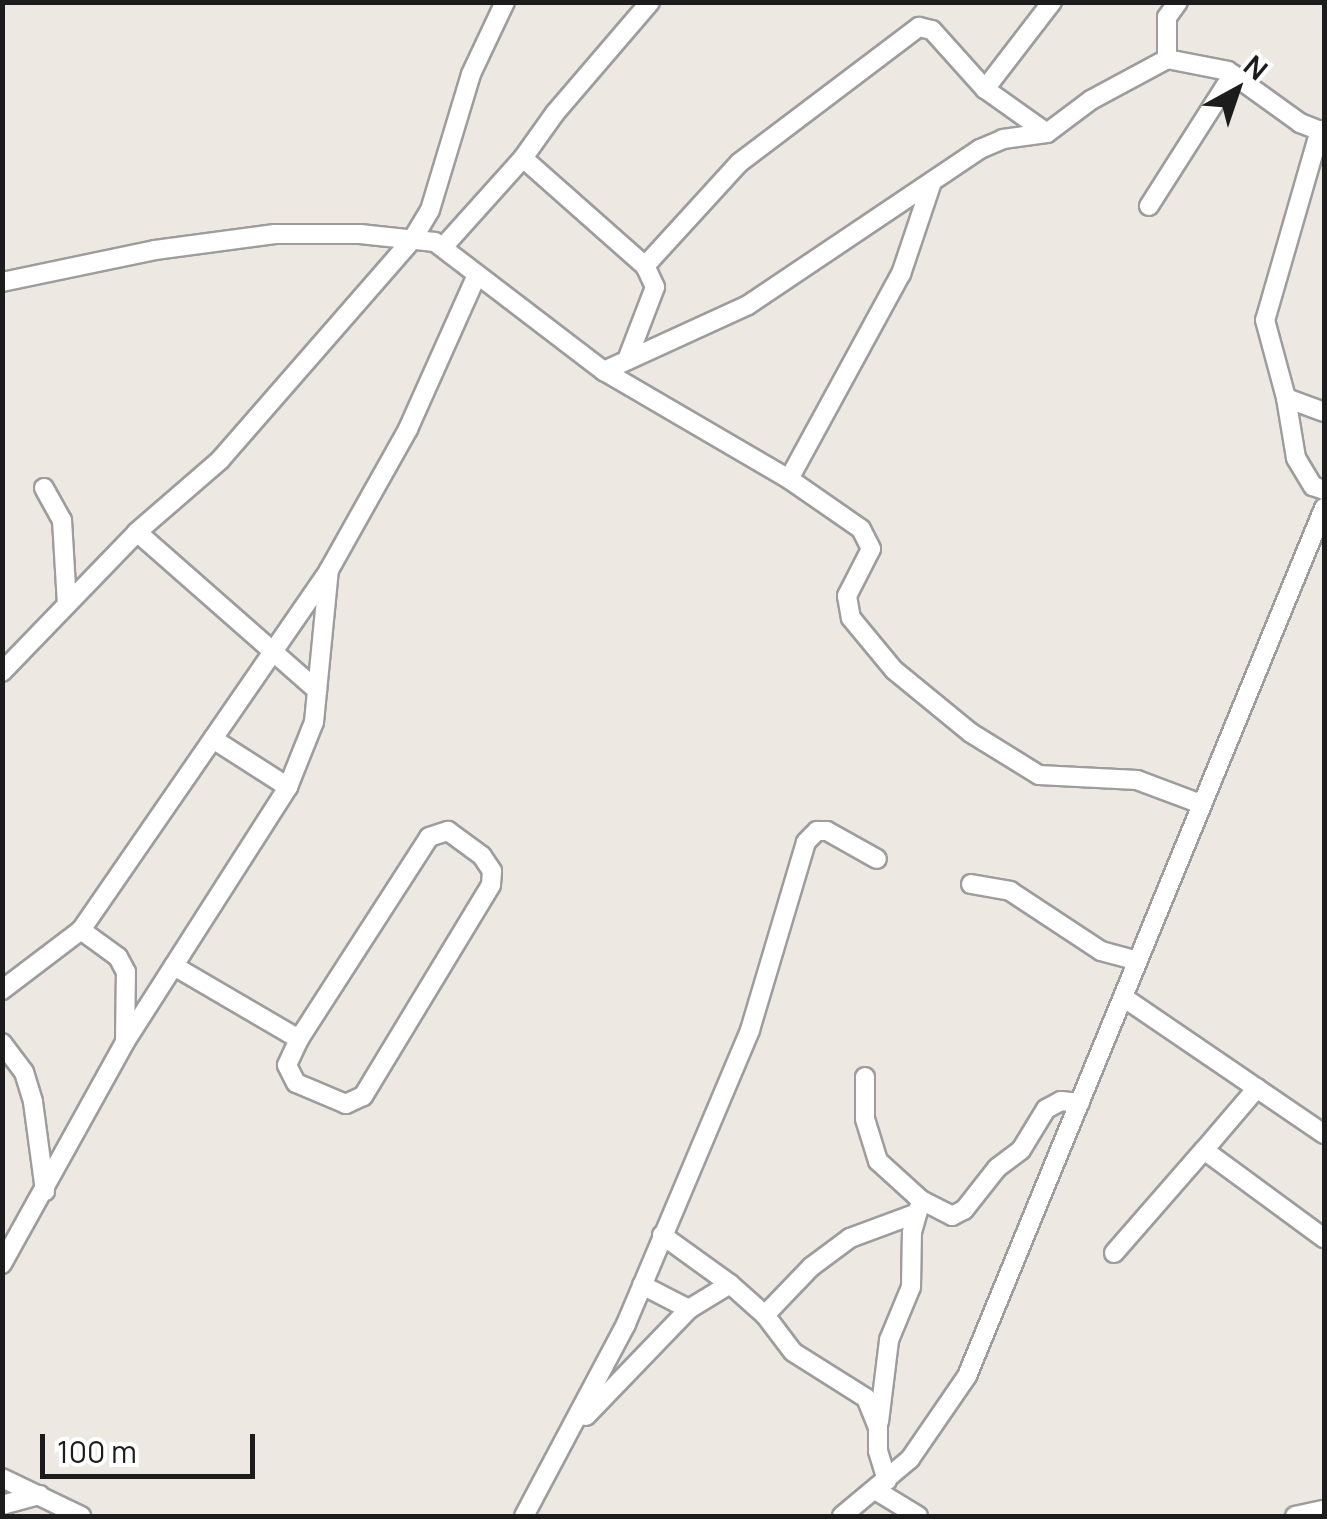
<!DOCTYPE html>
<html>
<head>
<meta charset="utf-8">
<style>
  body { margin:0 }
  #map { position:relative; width:1327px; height:1519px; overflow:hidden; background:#ede8e2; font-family:Manrope,sans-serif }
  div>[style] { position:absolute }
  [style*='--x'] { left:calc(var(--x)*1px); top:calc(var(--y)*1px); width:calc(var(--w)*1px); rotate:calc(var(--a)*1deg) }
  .roads { filter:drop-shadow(2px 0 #9d9d9d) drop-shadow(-2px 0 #9d9d9d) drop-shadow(0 2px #9d9d9d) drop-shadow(0 -2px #9d9d9d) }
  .minor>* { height:18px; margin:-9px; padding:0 9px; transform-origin:9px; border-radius:9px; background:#fff }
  span { translate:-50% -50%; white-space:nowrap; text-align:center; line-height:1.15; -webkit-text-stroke:8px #fff; paint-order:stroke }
  .frame { position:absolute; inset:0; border:5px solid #1c1c1c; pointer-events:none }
  .north { position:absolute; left:1187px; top:40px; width:100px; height:100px; -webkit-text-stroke:8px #fff; paint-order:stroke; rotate:40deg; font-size:28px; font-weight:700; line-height:40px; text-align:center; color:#1c1c1c }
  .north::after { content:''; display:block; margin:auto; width:35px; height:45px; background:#1c1c1c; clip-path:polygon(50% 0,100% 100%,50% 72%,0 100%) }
  .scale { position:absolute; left:40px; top:1434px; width:215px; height:45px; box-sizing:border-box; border:5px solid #1c1c1c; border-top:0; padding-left:12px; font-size:30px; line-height:35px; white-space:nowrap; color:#1c1c1c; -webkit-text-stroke:8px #fff; paint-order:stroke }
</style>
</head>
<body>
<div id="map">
  <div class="roads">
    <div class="minor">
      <div style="--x:1178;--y:2;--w:19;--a:126"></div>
      <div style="--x:1167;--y:17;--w:42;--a:90"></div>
      <div style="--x:1167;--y:59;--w:62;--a:11.1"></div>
      <div style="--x:1228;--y:71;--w:89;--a:35.8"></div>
      <div style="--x:1300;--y:123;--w:26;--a:21"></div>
      <div style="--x:1320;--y:130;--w:198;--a:106.1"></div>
      <div style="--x:1265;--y:320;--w:81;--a:74.9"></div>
      <div style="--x:1286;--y:398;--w:40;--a:20.2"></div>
      <div style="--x:1047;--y:133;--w:76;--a:-144.6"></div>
      <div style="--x:985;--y:89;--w:110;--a:-52.4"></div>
      <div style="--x:523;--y:158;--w:163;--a:41.5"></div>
      <div style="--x:1149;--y:206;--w:156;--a:-57.5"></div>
      <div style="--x:444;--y:246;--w:118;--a:-48.1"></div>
      <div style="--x:523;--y:158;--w:55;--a:-54.6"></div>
      <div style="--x:555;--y:113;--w:146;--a:-49.4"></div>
      <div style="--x:2;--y:282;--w:156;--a:-11.8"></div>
      <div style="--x:155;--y:250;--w:121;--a:-7.6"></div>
      <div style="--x:275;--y:234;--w:85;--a:0"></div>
      <div style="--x:360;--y:234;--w:75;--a:6.1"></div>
      <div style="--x:435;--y:242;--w:213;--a:37.4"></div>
      <div style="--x:604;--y:371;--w:214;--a:30.3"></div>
      <div style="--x:789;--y:479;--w:88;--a:34.8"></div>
      <div style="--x:861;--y:529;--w:22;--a:63"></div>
      <div style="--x:871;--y:549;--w:53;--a:117.1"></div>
      <div style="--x:847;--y:596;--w:22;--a:80"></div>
      <div style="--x:851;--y:618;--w:67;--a:50.4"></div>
      <div style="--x:894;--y:670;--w:99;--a:39.3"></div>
      <div style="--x:971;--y:733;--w:80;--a:31.7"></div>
      <div style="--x:1039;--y:775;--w:98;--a:2.9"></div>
      <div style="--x:1137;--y:780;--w:68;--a:20.6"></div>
      <div style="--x:627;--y:360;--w:78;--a:-69"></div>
      <div style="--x:655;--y:287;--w:23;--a:-115"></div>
      <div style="--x:645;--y:266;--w:139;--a:-47.6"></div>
      <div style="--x:739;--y:163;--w:226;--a:-37.1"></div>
      <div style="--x:919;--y:27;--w:13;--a:13"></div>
      <div style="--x:932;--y:30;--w:79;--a:48.1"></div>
      <div style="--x:604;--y:371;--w:158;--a:-24.6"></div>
      <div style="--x:748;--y:305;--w:280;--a:-33.9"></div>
      <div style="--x:980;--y:149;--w:25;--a:-23"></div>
      <div style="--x:1003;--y:139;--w:44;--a:-7.8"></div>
      <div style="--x:1047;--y:133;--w:55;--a:-36.9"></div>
      <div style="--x:1091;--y:100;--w:86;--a:-28.3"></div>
      <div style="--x:1286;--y:398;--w:61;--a:80.5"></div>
      <div style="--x:1296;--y:458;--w:33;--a:59"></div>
      <div style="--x:1313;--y:486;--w:12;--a:20"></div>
      <div style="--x:789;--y:479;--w:234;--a:-61.4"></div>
      <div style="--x:901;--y:274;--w:94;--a:-71.4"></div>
      <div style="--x:44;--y:488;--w:37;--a:61"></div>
      <div style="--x:62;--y:520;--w:84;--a:86.6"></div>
      <div style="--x:137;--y:532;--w:240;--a:41.3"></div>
      <div style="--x:2;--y:672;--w:194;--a:-46"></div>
      <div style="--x:137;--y:532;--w:110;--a:-40.9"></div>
      <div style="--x:220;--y:460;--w:292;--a:-48.9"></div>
      <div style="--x:412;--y:240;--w:35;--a:-59"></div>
      <div style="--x:430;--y:210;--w:142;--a:-73.2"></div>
      <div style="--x:471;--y:74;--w:80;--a:-64.7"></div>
      <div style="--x:213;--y:739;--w:89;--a:32.6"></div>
      <div style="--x:971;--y:884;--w:40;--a:10"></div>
      <div style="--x:1010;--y:891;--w:109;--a:33.4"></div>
      <div style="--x:1101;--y:951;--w:38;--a:15"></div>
      <div style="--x:174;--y:966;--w:145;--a:30.3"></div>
      <div style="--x:299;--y:1039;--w:240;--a:-57.2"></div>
      <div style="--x:429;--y:837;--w:20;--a:-18"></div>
      <div style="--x:448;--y:831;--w:42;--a:36.3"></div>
      <div style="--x:482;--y:856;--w:18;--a:56"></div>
      <div style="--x:492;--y:871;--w:14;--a:94"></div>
      <div style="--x:491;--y:885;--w:247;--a:121.2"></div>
      <div style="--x:363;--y:1096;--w:19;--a:155"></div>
      <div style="--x:346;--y:1104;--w:54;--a:-157.2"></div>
      <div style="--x:296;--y:1083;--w:20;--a:-117"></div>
      <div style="--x:287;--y:1065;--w:29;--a:-65"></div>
      <div style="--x:2;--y:990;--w:99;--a:-37.2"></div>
      <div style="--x:1123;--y:997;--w:243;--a:34.3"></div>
      <div style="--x:125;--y:1041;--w:69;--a:-89.2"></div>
      <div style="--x:126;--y:972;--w:17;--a:-118"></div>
      <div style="--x:118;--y:957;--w:46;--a:-143.9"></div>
      <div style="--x:81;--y:930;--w:436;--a:-55.4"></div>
      <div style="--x:2;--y:1043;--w:36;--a:53"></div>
      <div style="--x:24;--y:1072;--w:31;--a:73"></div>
      <div style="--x:33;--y:1102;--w:90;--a:82.3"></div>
      <div style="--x:865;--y:1077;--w:42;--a:90"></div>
      <div style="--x:865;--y:1119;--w:44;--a:72.8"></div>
      <div style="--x:878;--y:1161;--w:58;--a:42.2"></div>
      <div style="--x:921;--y:1200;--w:35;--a:27"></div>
      <div style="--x:952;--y:1216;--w:13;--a:-27"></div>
      <div style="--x:964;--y:1210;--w:53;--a:-51.8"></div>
      <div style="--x:997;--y:1168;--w:30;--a:-37"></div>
      <div style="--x:1021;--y:1150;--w:48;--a:-58.6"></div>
      <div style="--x:1046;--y:1109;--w:17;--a:-28"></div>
      <div style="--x:1061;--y:1101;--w:19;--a:6"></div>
      <div style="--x:1257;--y:1088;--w:82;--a:130.5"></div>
      <div style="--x:1204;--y:1150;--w:149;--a:36.3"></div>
      <div style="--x:662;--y:1235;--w:84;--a:35.8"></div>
      <div style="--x:730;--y:1284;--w:47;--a:41.5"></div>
      <div style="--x:765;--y:1315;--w:46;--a:52.9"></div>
      <div style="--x:793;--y:1352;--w:86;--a:32.2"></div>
      <div style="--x:866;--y:1398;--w:31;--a:68"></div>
      <div style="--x:878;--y:1427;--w:24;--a:90"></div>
      <div style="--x:878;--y:1451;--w:31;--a:73"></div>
      <div style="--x:1114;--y:1253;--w:137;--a:-48.9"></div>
      <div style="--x:2;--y:1264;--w:254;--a:-61"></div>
      <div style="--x:125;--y:1042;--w:303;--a:-57.4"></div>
      <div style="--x:288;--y:787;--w:70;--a:-68.2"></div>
      <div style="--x:314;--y:722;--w:153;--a:-84.4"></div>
      <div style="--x:329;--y:570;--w:162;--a:-60.7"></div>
      <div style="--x:408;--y:429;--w:167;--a:-65.9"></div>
      <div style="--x:642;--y:1285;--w:53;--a:27.1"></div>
      <div style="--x:765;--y:1315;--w:66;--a:-46.2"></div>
      <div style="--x:811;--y:1267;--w:49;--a:-36.6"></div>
      <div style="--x:850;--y:1238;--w:69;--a:-20.3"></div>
      <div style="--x:586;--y:1416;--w:149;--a:-46.1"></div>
      <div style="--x:689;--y:1309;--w:48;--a:-31.4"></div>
      <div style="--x:879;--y:1422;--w:83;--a:-83"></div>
      <div style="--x:889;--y:1340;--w:57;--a:-67.5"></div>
      <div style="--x:911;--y:1287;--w:55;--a:-89"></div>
      <div style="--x:912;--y:1232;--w:33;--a:-74"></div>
      <div style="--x:2;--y:1478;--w:88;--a:25.7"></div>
      <div style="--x:877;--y:1491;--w:48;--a:31.4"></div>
      <div style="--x:2;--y:1505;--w:39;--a:-15"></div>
      <div style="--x:524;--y:1516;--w:217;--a:-62"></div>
      <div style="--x:626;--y:1324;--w:319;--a:-67.1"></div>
      <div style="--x:750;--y:1030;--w:196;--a:-73.4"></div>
      <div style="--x:806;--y:842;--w:16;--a:-45"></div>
      <div style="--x:817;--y:831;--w:10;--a:0"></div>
      <div style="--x:827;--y:831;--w:57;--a:29.2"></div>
      <div style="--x:842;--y:1516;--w:89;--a:-40"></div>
      <div style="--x:910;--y:1459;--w:101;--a:-55.5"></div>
      <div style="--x:967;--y:1376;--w:939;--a:-67.64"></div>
      <div style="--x:1295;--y:1516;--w:30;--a:-12"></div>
    </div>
  </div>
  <div class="frame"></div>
  <div class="north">N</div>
  <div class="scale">100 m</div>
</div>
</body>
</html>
